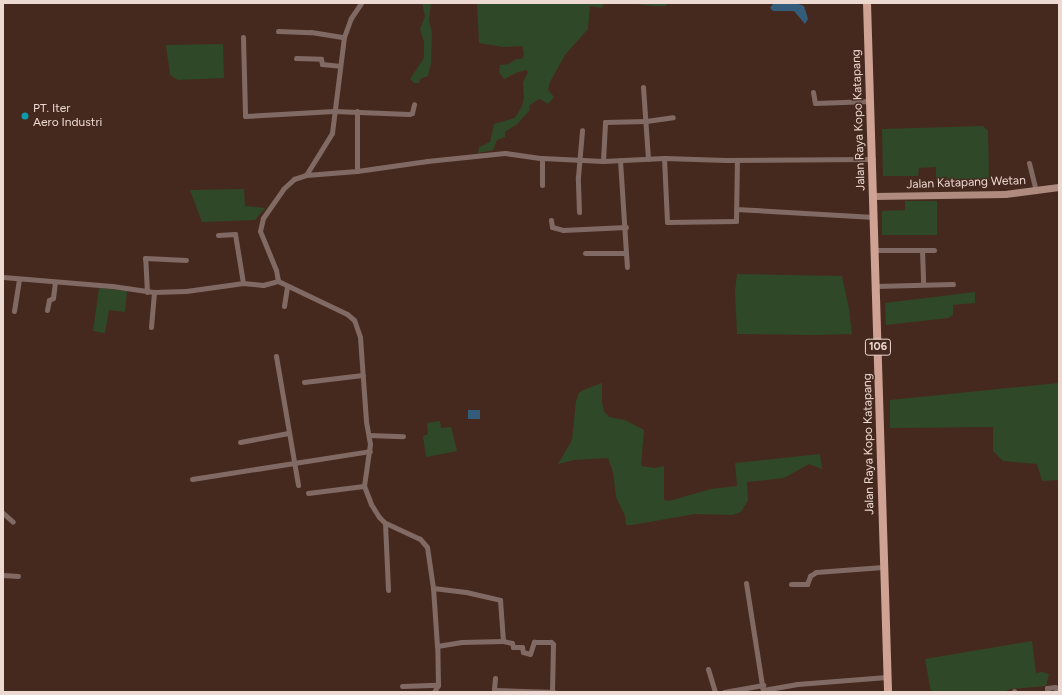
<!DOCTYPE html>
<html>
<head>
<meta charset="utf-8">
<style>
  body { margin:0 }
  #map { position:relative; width:1062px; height:695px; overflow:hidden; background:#46291e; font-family:Figtree,sans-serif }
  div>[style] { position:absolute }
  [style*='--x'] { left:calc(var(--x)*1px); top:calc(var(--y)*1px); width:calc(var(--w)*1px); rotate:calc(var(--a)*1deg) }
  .green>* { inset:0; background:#2f4827 }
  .water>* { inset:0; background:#335c7b; transform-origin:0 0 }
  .street>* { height:5px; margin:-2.5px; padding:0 2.5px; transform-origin:2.5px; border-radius:2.5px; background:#816a64 }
  .secondary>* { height:7px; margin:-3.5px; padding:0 3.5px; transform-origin:3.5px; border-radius:3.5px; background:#ae8a7f }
  .primary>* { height:8px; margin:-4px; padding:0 4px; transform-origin:4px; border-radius:4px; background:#d0a294 }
  .dots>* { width:11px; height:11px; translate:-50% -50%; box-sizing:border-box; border:2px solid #46291e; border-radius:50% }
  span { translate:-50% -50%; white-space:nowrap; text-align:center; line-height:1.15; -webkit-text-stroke:3px #46291e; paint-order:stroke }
  .shield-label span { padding:1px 3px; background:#46291e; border:1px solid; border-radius:3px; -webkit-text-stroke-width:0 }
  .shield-label { font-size:11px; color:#ecd9d2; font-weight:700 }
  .poi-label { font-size:12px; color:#ecd9d2 }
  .left { translate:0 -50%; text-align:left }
  .street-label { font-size:12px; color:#ecd9d2 }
  .frame { position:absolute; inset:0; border:4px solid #ecd9d2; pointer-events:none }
</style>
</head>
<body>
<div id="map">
  <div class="green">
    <div style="clip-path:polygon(422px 3px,431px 3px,429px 20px,432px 32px,431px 63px,428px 76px,420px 79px,419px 83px,414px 83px,410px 79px,424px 58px,424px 42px,420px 29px,425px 16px)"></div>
    <div style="clip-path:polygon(477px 3px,604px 3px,602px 8px,590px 6px,588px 29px,565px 55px,550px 82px,548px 90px,554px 97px,548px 104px,540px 99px,537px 100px,529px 106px,530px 110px,517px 124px,505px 132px,505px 137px,497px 140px,493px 150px,478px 153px,479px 147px,490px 142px,494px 124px,515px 118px,522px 106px,524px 98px,523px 82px,528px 72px,526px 70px,518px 72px,504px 79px,499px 72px,500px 65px,509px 64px,516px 59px,522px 59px,524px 54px,522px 46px,503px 47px,479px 43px)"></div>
    <div style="clip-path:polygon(628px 3px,667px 3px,667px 4px,666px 6px,653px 6px)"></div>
    <div style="clip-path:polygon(223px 44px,224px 78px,178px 80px,170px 75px,166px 45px)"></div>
    <div style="clip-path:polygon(983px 126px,988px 131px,989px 180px,936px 179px,936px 167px,919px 168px,918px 176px,883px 176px,882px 129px)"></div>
    <div style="clip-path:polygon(244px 189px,245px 206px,265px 208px,255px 220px,202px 222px,190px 190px)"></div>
    <div style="clip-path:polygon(905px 201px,937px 201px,937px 235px,882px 235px,882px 211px,905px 210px)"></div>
    <div style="clip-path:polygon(737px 274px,842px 276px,849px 309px,852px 334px,816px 335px,737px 334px,735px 292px)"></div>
    <div style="clip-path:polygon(99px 288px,127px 291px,125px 312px,109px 310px,105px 333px,93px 331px)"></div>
    <div style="clip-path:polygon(975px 292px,975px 303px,953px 305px,953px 315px,948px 318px,886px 325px,885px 303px)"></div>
    <div style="clip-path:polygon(602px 383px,602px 403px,604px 411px,609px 417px,625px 420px,644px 430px,641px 466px,655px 468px,664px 466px,664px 500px,669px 501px,711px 489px,737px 486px,735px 463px,820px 454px,822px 469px,809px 464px,784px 478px,747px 482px,748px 500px,741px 512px,732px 515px,695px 514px,632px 525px,626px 525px,625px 516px,616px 497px,613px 472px,608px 458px,574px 460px,558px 464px,572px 440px,576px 401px,579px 393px,583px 390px)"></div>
    <div style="clip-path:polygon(1059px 383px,1059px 480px,1042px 481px,1037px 464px,1003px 461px,993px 451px,993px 427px,890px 428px,890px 400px)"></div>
    <div style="clip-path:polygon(440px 421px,441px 428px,451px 427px,457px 451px,426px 457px,423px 436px,428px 434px,427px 423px)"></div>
    <div style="clip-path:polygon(1032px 641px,1036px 673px,1042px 672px,1049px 674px,1046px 686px,1010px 689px,1004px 692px,931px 692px,925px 659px)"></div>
  </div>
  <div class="water">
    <div style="clip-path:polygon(795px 3px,804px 6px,808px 19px,805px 24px,794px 11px,773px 11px,770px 8px,773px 4px)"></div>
    <div style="left:480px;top:410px;width:9px;height:12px;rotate:90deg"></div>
  </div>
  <div class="street">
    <div style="--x:278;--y:31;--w:33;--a:2"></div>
    <div style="--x:311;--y:32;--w:33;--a:9"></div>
    <div style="--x:243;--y:37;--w:79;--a:88.5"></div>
    <div style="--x:245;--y:116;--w:89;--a:-3.2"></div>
    <div style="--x:334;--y:111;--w:75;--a:2.3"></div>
    <div style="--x:409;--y:114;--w:3;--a:-18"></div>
    <div style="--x:412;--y:113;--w:9;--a:-77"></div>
    <div style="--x:296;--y:58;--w:25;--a:2"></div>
    <div style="--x:321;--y:59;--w:5;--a:79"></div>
    <div style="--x:322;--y:64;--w:18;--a:6"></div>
    <div style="--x:643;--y:87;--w:72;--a:86"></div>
    <div style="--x:813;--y:92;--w:11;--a:80"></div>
    <div style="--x:815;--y:103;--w:56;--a:-2"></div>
    <div style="--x:542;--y:158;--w:27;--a:90"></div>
    <div style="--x:664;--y:158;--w:64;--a:87.3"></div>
    <div style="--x:667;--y:222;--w:69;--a:-0.8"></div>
    <div style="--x:736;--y:221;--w:61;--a:-89.1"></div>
    <div style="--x:603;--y:161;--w:39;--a:-87"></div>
    <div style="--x:605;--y:122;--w:41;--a:-1.4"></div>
    <div style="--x:646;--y:121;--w:27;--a:-8"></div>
    <div style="--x:1029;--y:163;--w:29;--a:76"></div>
    <div style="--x:357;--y:171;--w:60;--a:-90"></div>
    <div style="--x:306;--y:175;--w:49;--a:-58.2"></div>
    <div style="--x:332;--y:133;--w:97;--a:-82.9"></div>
    <div style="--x:344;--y:37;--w:20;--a:-70"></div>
    <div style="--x:351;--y:18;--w:18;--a:-56"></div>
    <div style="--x:736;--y:209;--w:138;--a:3.3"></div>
    <div style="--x:579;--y:212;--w:35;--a:-92"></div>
    <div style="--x:578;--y:177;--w:47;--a:-85.1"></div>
    <div style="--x:551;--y:220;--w:7;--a:82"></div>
    <div style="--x:552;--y:227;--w:11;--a:15"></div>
    <div style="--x:563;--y:230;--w:63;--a:-2.7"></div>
    <div style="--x:218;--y:235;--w:17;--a:-3"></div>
    <div style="--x:235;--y:234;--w:50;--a:80.7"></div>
    <div style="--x:875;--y:250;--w:59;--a:0"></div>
    <div style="--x:922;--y:250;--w:34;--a:88"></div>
    <div style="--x:585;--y:253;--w:41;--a:0"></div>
    <div style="--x:626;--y:253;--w:93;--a:-93.7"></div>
    <div style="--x:626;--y:253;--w:14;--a:86"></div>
    <div style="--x:3;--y:277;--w:109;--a:4.7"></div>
    <div style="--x:112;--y:286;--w:42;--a:8.1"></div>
    <div style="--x:154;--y:292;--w:32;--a:-2"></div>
    <div style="--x:186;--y:291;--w:58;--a:-8"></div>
    <div style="--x:243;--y:283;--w:20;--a:6"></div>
    <div style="--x:263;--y:285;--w:16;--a:-15"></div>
    <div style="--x:876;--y:286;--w:77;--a:-1.5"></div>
    <div style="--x:147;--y:292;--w:34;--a:-93"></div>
    <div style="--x:145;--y:258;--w:41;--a:2.8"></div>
    <div style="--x:284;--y:306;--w:20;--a:-81"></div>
    <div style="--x:47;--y:310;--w:10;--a:-79"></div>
    <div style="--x:49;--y:300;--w:4;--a:-27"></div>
    <div style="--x:53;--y:298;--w:16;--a:-83"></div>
    <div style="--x:14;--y:311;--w:32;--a:-81"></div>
    <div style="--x:151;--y:327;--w:35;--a:-85"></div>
    <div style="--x:276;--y:356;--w:131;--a:80.3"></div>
    <div style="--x:304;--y:382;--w:59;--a:-6.8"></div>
    <div style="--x:369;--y:435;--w:34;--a:2"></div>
    <div style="--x:240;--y:442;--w:49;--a:-10.6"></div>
    <div style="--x:192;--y:479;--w:180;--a:-8.9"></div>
    <div style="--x:308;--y:493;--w:56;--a:-7.1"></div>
    <div style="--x:3;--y:513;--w:13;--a:42"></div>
    <div style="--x:385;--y:523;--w:67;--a:87.4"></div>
    <div style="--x:3;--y:575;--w:15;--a:4"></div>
    <div style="--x:746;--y:583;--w:110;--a:81.1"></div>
    <div style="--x:791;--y:584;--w:16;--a:0"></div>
    <div style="--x:807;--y:584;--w:9;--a:-69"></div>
    <div style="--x:810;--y:576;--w:7;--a:-34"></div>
    <div style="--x:816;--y:572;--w:67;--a:-4.3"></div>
    <div style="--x:433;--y:588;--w:33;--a:7"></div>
    <div style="--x:466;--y:592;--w:35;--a:13"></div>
    <div style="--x:500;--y:600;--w:41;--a:85.8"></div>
    <div style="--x:437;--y:646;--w:25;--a:-9"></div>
    <div style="--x:462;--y:642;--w:41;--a:-1.4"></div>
    <div style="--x:503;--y:641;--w:9;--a:13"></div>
    <div style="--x:512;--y:643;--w:4;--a:76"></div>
    <div style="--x:513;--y:647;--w:9;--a:0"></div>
    <div style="--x:522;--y:647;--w:5;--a:79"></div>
    <div style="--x:523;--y:652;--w:7;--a:16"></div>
    <div style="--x:530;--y:654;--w:13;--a:-72"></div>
    <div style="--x:534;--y:642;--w:17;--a:0"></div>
    <div style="--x:551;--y:642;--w:3;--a:45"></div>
    <div style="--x:553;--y:644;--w:48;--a:91.2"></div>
    <div style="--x:708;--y:669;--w:24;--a:73"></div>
    <div style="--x:495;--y:678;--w:12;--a:95"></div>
    <div style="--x:494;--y:690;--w:60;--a:1.9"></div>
    <div style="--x:402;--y:686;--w:36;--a:-2"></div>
    <div style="--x:763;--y:690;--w:35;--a:-10"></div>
    <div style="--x:797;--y:684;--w:90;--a:-4.4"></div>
    <div style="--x:1014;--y:691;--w:1;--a:90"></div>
    <div style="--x:434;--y:692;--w:8;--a:-60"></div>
    <div style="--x:438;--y:685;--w:39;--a:-91"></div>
    <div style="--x:437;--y:646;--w:58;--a:-93.9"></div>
    <div style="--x:433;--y:588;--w:41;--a:-98.3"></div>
    <div style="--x:427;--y:547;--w:11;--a:-131"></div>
    <div style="--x:420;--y:539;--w:38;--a:-155"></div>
    <div style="--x:385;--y:523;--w:8;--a:-135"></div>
    <div style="--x:379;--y:517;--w:15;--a:-122"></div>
    <div style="--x:371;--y:504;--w:19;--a:-111"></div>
    <div style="--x:364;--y:486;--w:42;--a:-81.9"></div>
    <div style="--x:370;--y:444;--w:23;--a:-100"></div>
    <div style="--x:366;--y:421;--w:84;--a:-94.1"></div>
    <div style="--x:360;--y:337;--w:18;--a:-109"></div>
    <div style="--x:354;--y:320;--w:9;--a:-139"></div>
    <div style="--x:347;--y:314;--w:76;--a:-154.4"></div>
    <div style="--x:278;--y:281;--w:11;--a:-100"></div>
    <div style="--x:276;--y:270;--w:42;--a:-112.3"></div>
    <div style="--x:260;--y:231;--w:13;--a:-77"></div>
    <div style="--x:263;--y:218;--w:35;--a:-55"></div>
    <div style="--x:283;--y:189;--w:15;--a:-42"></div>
    <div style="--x:294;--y:179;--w:13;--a:-18"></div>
    <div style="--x:306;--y:175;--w:51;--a:-4.5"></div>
    <div style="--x:357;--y:171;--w:71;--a:-8.1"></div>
    <div style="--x:427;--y:161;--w:78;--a:-5.9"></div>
    <div style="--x:505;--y:153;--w:37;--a:8"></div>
    <div style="--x:542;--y:158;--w:61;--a:2.8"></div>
    <div style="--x:603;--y:161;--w:61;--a:-2.8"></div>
    <div style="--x:664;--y:158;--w:62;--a:1.8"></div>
    <div style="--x:726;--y:160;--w:147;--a:-0.4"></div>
    <div style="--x:724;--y:692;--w:40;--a:-10"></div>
    <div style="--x:1047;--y:692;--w:4;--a:-90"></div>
    <div style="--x:1047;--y:688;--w:8;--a:-7"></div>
    <div style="--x:1055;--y:687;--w:5;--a:68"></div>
  </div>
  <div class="secondary">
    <div style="--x:874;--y:196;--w:131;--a:-0.9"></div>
    <div style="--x:1005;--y:194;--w:54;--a:-7.4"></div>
  </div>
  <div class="primary">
    <div style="--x:867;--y:3;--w:689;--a:88.25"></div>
  </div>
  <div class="dots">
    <div style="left:25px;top:116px;background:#0f9aa8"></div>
  </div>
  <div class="shield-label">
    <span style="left:878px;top:347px">106</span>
  </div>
  <div class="poi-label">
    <span class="left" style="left:33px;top:116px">PT. Iter<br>Aero Industri</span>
  </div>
  <div class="street-label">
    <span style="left:859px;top:120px;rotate:-92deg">Jalan Raya Kopo Katapang</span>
    <span style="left:966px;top:183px;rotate:-2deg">Jalan Katapang Wetan</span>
    <span style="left:869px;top:444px;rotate:-91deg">Jalan Raya Kopo Katapang</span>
  </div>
  <div class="frame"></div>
</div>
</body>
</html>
